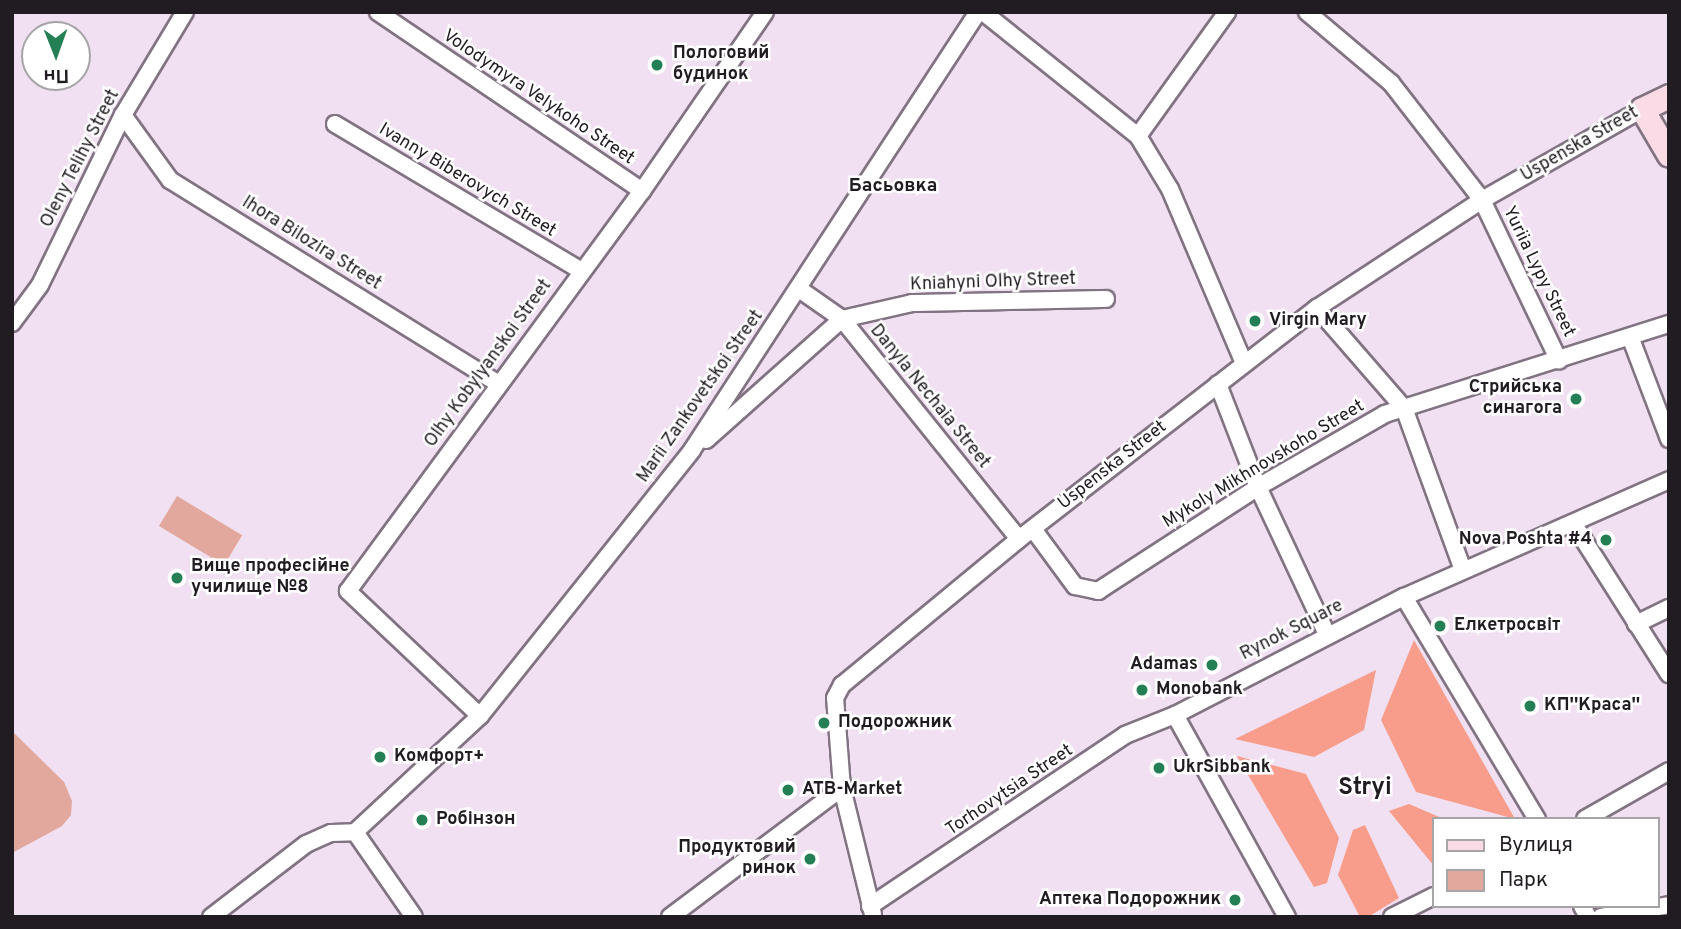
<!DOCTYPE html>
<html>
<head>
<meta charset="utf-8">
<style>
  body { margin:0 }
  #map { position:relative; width:1681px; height:929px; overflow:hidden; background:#f0e0f1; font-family:Overpass,sans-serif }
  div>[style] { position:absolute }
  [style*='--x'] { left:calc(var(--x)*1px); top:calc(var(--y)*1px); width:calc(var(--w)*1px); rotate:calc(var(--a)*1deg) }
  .green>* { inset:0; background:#e2a89d; transform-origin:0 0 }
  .forest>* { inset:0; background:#f89d8c }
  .roads { filter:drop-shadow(2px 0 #817382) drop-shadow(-2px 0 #817382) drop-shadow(0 2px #817382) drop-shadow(0 -2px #817382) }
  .street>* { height:16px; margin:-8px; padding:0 8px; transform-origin:8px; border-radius:8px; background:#fff }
  .secondary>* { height:23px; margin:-11.5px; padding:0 11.5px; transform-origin:11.5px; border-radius:11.5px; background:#fadbe6 }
  .dots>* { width:19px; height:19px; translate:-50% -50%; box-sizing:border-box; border:4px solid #fff; border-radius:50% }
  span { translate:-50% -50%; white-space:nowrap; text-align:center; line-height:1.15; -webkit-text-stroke:5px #fff; paint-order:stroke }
  .poi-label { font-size:18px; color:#211c22; font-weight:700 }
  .left { translate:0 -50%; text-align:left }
  .right { translate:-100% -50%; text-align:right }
  .street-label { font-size:18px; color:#211c22 }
  .neighbourhood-label { font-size:19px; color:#211c22; font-weight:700 }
  .district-label { font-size:24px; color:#211c22; font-weight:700 }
  .frame { position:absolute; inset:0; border:14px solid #211c22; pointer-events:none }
  .legend { position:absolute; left:1432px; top:817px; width:228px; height:91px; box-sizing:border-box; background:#fff; border:2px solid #a6a4a7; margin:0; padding:9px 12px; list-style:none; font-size:21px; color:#211c22 }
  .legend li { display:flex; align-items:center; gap:14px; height:35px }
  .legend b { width:35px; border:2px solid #a6a4a7 }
  .north { position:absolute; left:21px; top:21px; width:70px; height:70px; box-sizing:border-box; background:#fff; border:2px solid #a6a4a7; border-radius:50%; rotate:179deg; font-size:19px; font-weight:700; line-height:28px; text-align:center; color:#211c22 }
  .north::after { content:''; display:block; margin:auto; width:24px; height:32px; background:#247f55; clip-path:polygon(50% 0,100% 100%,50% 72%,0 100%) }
</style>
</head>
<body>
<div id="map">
  <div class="green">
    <div style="left:177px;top:496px;width:76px;height:35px;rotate:31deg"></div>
    <div style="clip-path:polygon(12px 731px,64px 782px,72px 801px,71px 815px,62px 826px,12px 853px)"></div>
  </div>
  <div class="forest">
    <div style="clip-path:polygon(1414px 640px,1515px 819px,1416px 792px,1381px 720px)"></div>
    <div style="clip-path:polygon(1376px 670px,1364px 730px,1314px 757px,1235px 739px)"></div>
    <div style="clip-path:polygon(1237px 756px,1306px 774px,1339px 838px,1327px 883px,1314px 887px)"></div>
    <div style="clip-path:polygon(1409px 804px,1444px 819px,1434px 819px,1434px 866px,1389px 811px)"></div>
    <div style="clip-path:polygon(1365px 825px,1399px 898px,1368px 917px,1360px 917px,1338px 875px,1353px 830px)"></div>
  </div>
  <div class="roads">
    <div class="street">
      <div style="--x:378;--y:12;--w:319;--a:34.1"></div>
      <div style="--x:983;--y:12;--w:198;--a:38.7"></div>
      <div style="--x:1138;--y:136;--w:62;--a:58.9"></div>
      <div style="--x:1170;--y:189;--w:189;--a:67"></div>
      <div style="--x:1307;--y:12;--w:110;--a:40.2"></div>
      <div style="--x:1391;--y:83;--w:148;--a:52.1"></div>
      <div style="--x:1482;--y:200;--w:178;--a:64.4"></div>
      <div style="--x:123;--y:115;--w:80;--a:54.1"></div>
      <div style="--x:170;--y:180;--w:387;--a:31.8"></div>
      <div style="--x:335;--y:124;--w:285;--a:30.8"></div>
      <div style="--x:1138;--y:136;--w:153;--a:-54.3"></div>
      <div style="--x:799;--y:289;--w:52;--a:34.9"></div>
      <div style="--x:842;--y:319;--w:282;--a:51.2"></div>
      <div style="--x:1317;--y:308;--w:133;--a:49"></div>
      <div style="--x:1404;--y:408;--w:172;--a:70"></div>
      <div style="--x:12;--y:323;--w:47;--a:-53.6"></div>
      <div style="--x:40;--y:285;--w:189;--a:-64"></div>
      <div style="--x:123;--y:115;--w:120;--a:-59"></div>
      <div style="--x:1631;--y:339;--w:107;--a:69.2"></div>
      <div style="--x:1218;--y:384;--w:110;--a:68.8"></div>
      <div style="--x:1258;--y:487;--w:162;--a:64.9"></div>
      <div style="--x:706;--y:440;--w:182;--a:-41.7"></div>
      <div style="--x:842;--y:319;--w:72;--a:-12.9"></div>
      <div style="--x:912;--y:303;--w:194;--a:-1.2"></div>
      <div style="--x:1573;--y:523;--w:179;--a:57.6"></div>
      <div style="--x:1033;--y:529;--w:71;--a:53.6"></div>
      <div style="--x:1075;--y:586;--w:24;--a:12"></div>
      <div style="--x:1098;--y:591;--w:191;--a:-33"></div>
      <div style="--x:1258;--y:487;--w:146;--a:-29.9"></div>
      <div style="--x:1385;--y:414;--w:298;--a:-17.6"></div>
      <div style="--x:1404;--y:597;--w:259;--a:59.1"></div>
      <div style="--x:1636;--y:624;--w:37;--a:-26"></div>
      <div style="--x:1175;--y:715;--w:231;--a:61"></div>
      <div style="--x:480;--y:716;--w:182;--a:-136.6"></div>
      <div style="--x:348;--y:591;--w:496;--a:-53.7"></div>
      <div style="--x:642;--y:191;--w:217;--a:-55.5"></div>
      <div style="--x:842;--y:788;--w:130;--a:76.2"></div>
      <div style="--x:1585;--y:819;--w:97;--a:-29.7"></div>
      <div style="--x:355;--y:832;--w:171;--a:-42.9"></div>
      <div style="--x:480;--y:716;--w:340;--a:-51.4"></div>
      <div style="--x:692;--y:450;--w:523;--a:-56.86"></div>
      <div style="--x:355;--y:832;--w:103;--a:55.2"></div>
      <div style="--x:870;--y:906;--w:307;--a:-33.8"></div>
      <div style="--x:1125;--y:735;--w:54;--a:-21.8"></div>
      <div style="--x:1175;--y:715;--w:258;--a:-27.3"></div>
      <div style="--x:1404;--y:597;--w:290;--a:-23.8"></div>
      <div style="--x:1582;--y:906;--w:13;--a:61"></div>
      <div style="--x:211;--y:917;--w:120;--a:-37.5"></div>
      <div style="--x:306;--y:844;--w:27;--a:-24"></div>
      <div style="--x:331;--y:833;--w:24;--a:-2"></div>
      <div style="--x:670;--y:917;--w:215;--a:-36.9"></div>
      <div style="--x:842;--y:788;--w:90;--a:-94.4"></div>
      <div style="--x:835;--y:698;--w:15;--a:-62"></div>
      <div style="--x:842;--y:685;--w:229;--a:-39.5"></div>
      <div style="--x:1019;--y:539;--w:377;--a:-37.8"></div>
      <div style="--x:1317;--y:308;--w:197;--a:-33.2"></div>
      <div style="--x:1482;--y:200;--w:184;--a:-29.6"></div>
      <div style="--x:1392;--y:917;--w:47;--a:-26.6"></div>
      <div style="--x:1601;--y:917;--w:69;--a:-10"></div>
    </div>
    <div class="secondary">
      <div style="--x:1669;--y:96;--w:30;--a:154"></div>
      <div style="--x:1642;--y:109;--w:53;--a:59.6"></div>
    </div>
  </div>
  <div class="dots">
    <div style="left:657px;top:65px;background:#247f55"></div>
    <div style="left:1255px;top:321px;background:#247f55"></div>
    <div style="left:1576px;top:399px;background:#247f55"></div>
    <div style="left:1606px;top:540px;background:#247f55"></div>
    <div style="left:177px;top:578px;background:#247f55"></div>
    <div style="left:1440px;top:626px;background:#247f55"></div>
    <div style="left:1212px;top:665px;background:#247f55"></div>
    <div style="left:1142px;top:690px;background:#247f55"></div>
    <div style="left:1530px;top:706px;background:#247f55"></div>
    <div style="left:824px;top:723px;background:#247f55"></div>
    <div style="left:380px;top:757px;background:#247f55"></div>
    <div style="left:1159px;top:768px;background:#247f55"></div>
    <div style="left:788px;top:790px;background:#247f55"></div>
    <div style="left:422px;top:820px;background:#247f55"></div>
    <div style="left:810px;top:859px;background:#247f55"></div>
    <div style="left:1235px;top:900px;background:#247f55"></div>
  </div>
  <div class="poi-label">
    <span class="left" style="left:673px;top:65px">Пологовий<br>будинок</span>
    <span class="left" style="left:1269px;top:321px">Virgin Mary</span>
    <span class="right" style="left:1562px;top:399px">Стрийська<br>синагога</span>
    <span class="right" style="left:1592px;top:540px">Nova Poshta #4</span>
    <span class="left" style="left:191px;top:578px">Вище професійне<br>училище №8</span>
    <span class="left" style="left:1454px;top:626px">Елкетросвіт</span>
    <span class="right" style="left:1198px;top:665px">Adamas</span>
    <span class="left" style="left:1156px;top:690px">Monobank</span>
    <span class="left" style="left:1544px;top:706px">КП''Краса''</span>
    <span class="left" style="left:838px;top:723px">Подорожник</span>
    <span class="left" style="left:394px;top:757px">Комфорт+</span>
    <span class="left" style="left:1173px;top:768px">UkrSibbank</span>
    <span class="left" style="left:802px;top:790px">ATB-Market</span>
    <span class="left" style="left:436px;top:820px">Робінзон</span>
    <span class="right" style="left:796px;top:859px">Продуктовий<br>ринок</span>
    <span class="right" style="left:1221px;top:900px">Аптека Подорожник</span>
  </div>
  <div class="street-label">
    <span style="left:538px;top:98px;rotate:34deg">Volodymyra Velykoho Street</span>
    <span style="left:1580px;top:145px;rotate:-30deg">Uspenska Street</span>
    <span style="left:81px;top:159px;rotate:-63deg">Oleny Telihy Street</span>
    <span style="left:467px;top:181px;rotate:31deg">Ivanny Biberovych Street</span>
    <span style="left:311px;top:244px;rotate:32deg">Ihora Bilozira Street</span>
    <span style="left:1538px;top:272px;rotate:64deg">Yuriia Lypy Street</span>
    <span style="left:993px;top:283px;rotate:-2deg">Kniahyni Olhy Street</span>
    <span style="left:489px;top:364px;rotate:-54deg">Olhy Kobylyanskoi Street</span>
    <span style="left:701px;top:397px;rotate:-55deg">Marii Zankovetskoi Street</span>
    <span style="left:929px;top:397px;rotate:51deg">Danyla Nechaia Street</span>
    <span style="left:1264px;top:465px;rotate:-31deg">Mykoly Mikhnovskoho Street</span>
    <span style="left:1113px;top:466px;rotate:-38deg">Uspenska Street</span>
    <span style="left:1292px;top:631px;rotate:-27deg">Rynok Square</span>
    <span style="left:1010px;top:791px;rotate:-34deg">Torhovytsia Street</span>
  </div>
  <div class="neighbourhood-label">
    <span style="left:893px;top:187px">Басьовка</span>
  </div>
  <div class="district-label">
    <span style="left:1365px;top:789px">Stryi</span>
  </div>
  <div class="frame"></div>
  <ul class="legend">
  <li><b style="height:9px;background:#fadbe6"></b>Вулиця</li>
  <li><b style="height:19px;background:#e2a89d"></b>Парк</li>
  </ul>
  <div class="north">Пн</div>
</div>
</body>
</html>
